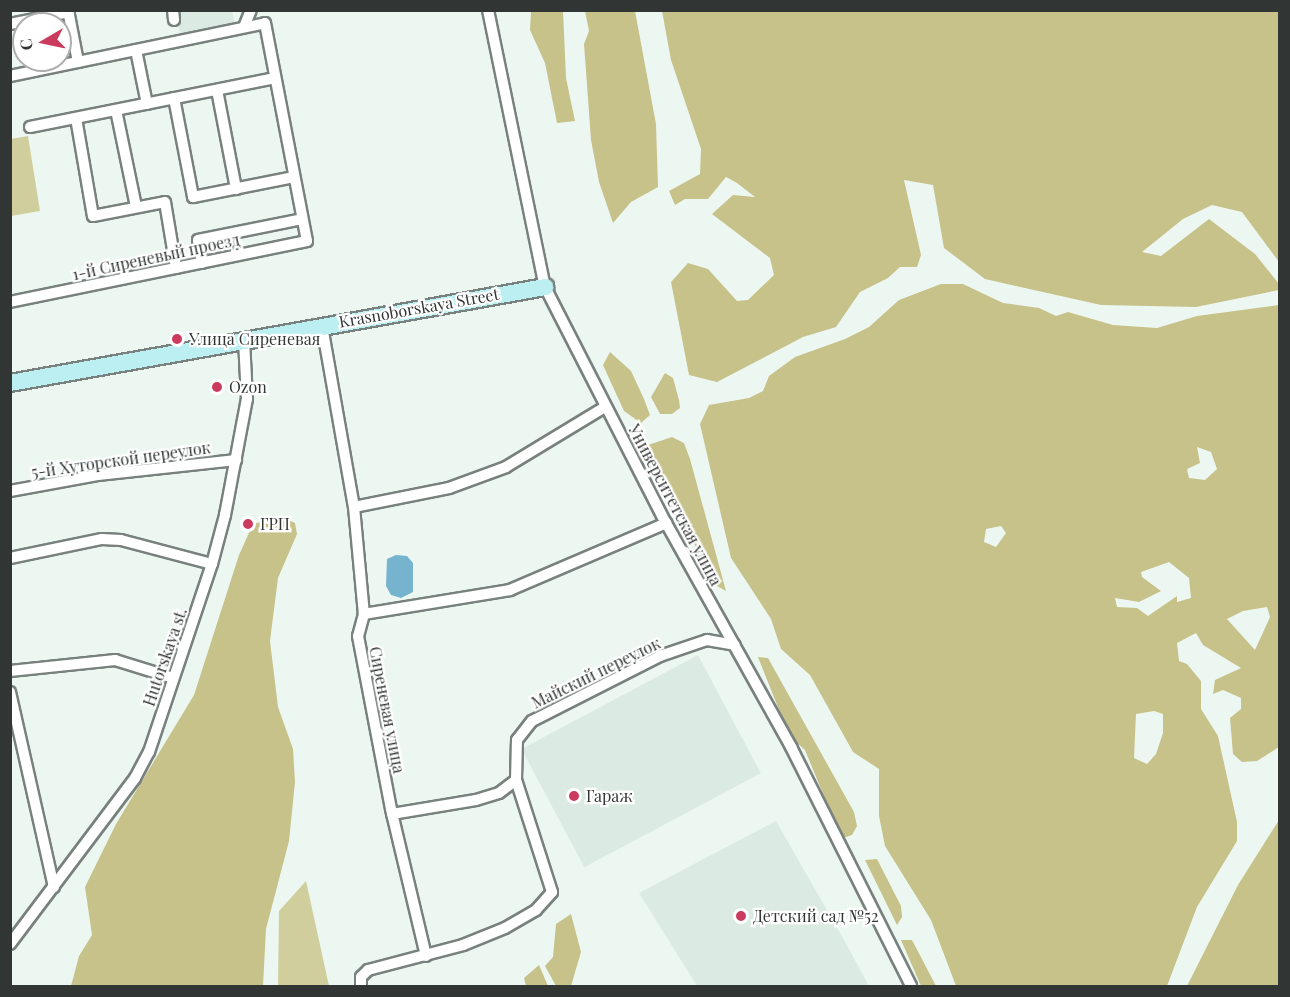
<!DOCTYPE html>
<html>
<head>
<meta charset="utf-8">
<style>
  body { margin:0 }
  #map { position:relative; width:1290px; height:997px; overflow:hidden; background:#edf7f2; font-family:"Playfair Display",serif }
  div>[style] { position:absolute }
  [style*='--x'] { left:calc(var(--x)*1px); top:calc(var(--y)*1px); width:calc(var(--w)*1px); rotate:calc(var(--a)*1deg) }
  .built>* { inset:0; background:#dbebe3; transform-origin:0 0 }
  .green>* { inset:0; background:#d1ce9d }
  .forest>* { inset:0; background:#c7c289 }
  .water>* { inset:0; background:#75b3cf }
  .roads { filter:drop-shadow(2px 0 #78817d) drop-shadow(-2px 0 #78817d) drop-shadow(0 2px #78817d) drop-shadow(0 -2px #78817d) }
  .street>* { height:10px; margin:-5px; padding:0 5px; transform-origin:5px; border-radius:5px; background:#fff }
  .secondary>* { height:16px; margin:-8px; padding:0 8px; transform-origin:8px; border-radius:8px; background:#bbeff1 }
  .dots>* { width:16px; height:16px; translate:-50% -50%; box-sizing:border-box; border:3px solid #fff; border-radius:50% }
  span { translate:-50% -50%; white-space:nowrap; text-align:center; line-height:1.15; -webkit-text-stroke:4.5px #fff; paint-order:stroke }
  .street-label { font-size:16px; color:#313533 }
  .poi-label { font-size:16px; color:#313533 }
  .left { translate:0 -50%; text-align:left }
  .frame { position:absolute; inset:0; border:12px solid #313533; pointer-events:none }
  .north { position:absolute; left:12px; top:12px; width:60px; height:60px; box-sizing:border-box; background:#fff; border:2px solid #adaead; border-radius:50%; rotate:261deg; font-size:16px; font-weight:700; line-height:24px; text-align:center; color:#313533 }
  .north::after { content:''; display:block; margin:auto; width:21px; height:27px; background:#cb3b5d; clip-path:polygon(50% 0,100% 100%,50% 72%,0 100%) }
</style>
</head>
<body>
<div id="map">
  <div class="built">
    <div style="clip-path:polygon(176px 11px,232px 11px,235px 23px,180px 34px)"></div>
    <div style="left:698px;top:655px;width:134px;height:200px;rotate:62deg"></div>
    <div style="clip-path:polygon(776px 821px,843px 938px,869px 986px,697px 986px,639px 893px)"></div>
  </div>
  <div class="green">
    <div style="clip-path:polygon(28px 136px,40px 211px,11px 216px,11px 139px)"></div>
    <div style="clip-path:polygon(306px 881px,329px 986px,278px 986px,279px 911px)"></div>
  </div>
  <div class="forest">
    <div style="clip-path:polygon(531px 11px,563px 11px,566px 78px,575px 121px,557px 123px,545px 63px,530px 30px)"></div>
    <div style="clip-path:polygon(585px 11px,635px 11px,656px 124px,658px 187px,631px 202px,613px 223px,599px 182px,591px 140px,584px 44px,589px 31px)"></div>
    <div style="clip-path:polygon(662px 11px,1279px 11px,1279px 262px,1242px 212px,1212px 205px,1183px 219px,1142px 252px,1161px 256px,1209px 219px,1255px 254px,1279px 284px,1279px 290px,1196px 307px,1101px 305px,985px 279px,944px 248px,933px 185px,904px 180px,921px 255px,917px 267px,900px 267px,888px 278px,860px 292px,836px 327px,803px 337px,717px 382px,689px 375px,671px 282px,688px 263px,708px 269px,737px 301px,748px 300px,774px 275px,770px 258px,712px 214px,733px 195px,755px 197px,737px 183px,726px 177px,708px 199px,685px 199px,675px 205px,669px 191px,700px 174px,701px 149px,671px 60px)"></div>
    <div style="clip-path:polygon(evenodd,941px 284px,963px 284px,1003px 303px,1039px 308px,1056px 316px,1068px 312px,1113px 325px,1157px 328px,1197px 316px,1279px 305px,1279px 747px,1257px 761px,1242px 762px,1233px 754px,1230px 718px,1241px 709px,1241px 698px,1223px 690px,1213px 694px,1215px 680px,1241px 668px,1203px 645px,1196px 633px,1177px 643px,1179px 661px,1187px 664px,1201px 681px,1201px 709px,1218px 736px,1237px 822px,1237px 841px,1197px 907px,1167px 986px,956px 986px,931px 920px,885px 846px,879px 816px,879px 769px,853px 752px,810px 675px,781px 649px,771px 619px,731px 558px,700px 424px,709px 405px,749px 398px,763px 391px,769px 376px,795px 357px,845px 339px,869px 327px,899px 300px,941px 284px,1197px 447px,1211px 452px,1217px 469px,1205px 480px,1189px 478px,1187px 469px,1200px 463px,1197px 447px,941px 284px,1001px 526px,1006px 533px,996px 547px,984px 542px,986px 529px,1001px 526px,941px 284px,1169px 562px,1189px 578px,1191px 598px,1177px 602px,1177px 596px,1148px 616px,1137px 608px,1117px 607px,1115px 598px,1139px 602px,1161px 591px,1142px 577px,1141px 572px,1169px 562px,941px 284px,1267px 607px,1270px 617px,1255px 650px,1227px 619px,1243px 611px,1267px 607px,941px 284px,1154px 711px,1163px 714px,1163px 733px,1156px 754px,1147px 764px,1134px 758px,1136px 714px,1154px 711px)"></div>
    <div style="clip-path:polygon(610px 352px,631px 371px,644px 399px,650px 415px,641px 423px,624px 411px,603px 365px)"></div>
    <div style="clip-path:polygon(665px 373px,673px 378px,679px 400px,680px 408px,672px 414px,660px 414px,651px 397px)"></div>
    <div style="clip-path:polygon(672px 437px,684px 443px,690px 459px,726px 591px,717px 586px,642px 447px)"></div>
    <div style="clip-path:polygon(282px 517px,295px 523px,297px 534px,278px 578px,270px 641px,278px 707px,293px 749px,295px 782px,289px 841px,266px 929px,263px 986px,71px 986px,79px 956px,92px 935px,85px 887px,116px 824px,194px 695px,239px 555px,253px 524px)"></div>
    <div style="clip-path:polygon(758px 657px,768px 658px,854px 812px,857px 826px,852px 835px,843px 838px,835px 823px,805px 750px,794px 740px,779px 710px)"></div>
    <div style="clip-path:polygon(1279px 820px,1279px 986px,1187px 986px,1238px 885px)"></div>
    <div style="clip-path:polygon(877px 859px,901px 906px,902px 917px,897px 925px,865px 860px)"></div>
    <div style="clip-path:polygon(571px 914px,581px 952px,571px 986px,556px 986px,545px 966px,553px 957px,556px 924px)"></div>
    <div style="clip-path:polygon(901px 940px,912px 940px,936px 986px,921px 986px)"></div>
    <div style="clip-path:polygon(539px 965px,548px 986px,526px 986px,524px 978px)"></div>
  </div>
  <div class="water">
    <div style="clip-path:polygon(396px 555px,407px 556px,413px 563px,413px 592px,401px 598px,391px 595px,386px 586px,387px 559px)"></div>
  </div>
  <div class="roads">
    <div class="street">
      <div style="--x:68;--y:10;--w:53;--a:79.1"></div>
      <div style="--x:173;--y:10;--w:10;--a:84"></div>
      <div style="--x:488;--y:10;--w:283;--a:78.4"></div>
      <div style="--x:545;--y:287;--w:265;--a:62.9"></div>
      <div style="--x:666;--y:523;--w:257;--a:60.8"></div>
      <div style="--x:791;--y:747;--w:267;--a:63.3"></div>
      <div style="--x:10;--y:24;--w:60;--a:-11.5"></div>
      <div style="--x:244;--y:27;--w:18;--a:-68"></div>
      <div style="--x:136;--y:50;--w:55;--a:78.5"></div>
      <div style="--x:10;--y:76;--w:260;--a:-11.7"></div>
      <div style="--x:265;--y:23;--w:222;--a:79.1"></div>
      <div style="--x:307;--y:241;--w:303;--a:168.4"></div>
      <div style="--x:217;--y:90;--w:101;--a:79.1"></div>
      <div style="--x:174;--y:98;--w:101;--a:79.1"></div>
      <div style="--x:193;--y:197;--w:103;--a:-11.2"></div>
      <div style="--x:116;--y:110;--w:99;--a:78.3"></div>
      <div style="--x:76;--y:118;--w:99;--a:80.2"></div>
      <div style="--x:93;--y:216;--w:73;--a:-11"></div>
      <div style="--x:165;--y:202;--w:67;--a:80.5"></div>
      <div style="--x:30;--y:127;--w:250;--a:-11.3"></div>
      <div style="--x:202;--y:263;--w:23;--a:-100"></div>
      <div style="--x:198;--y:240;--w:106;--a:-11.4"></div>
      <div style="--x:322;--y:326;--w:184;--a:80"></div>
      <div style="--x:354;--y:507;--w:107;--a:84.7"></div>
      <div style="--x:364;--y:614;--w:23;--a:105"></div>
      <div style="--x:358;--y:636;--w:176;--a:79.2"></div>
      <div style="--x:391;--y:809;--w:151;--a:76.6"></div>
      <div style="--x:10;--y:491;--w:89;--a:-10.3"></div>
      <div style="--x:98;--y:475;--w:139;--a:-6.2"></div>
      <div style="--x:354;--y:507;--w:97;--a:-11.3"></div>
      <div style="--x:449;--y:488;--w:61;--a:-20.2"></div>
      <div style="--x:506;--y:467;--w:116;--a:-31.2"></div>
      <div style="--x:10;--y:558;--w:94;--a:-11.7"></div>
      <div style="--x:102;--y:539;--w:19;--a:3"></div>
      <div style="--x:121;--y:540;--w:94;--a:14.8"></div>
      <div style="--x:364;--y:614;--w:148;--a:-9.3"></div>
      <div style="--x:510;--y:590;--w:170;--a:-23.2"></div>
      <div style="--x:10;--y:671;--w:106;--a:-6"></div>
      <div style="--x:115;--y:660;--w:61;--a:17.2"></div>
      <div style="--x:10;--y:692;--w:200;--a:77.3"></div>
      <div style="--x:392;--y:814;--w:85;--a:-9.5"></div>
      <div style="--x:476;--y:800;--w:24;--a:-17"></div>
      <div style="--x:499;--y:793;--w:21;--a:-37"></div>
      <div style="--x:10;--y:944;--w:208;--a:-53"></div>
      <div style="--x:135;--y:778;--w:30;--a:-62"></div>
      <div style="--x:149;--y:752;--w:198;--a:-71.5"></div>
      <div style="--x:212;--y:564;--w:51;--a:-75.1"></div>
      <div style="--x:225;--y:515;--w:118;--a:-79.3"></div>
      <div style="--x:247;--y:399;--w:60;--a:-92.9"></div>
      <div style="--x:361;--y:986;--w:9;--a:-90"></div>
      <div style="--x:361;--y:977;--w:10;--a:-45"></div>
      <div style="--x:368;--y:970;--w:98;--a:-14.7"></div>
      <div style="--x:463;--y:945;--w:45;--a:-22"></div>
      <div style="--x:505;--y:928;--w:36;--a:-30"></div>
      <div style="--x:536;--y:910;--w:24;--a:-48"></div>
      <div style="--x:552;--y:892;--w:118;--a:-107.8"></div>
      <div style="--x:516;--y:780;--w:40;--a:-88.6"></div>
      <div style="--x:517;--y:740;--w:24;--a:-52"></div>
      <div style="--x:532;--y:721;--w:144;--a:-26.9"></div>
      <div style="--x:660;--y:656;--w:50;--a:-18.8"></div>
      <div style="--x:707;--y:640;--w:28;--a:10"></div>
    </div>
    <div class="secondary">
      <div style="--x:10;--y:383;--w:544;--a:-10.17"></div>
    </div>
  </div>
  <div class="dots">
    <div style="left:177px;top:339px;background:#cb3b5d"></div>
    <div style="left:217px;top:387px;background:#cb3b5d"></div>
    <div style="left:248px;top:524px;background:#cb3b5d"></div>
    <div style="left:574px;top:796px;background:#cb3b5d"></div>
    <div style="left:741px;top:916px;background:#cb3b5d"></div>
  </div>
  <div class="street-label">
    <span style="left:156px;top:257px;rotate:-12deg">1-й Сиреневый проезд</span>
    <span style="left:419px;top:308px;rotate:-10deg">Krasnoborskaya Street</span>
    <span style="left:121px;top:460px;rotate:-8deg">5-й Хуторской переулок</span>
    <span style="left:675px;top:505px;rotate:62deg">Университетская улица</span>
    <span style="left:165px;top:657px;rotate:-71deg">Hutorskaya st.</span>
    <span style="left:596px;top:673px;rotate:-26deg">Майский переулок</span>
    <span style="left:387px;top:710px;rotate:79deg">Сиреневая улица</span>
  </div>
  <div class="poi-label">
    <span class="left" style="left:189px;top:339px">Улица Сиреневая</span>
    <span class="left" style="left:229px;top:387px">Ozon</span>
    <span class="left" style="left:260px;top:524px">ГРП</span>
    <span class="left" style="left:586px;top:796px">Гараж</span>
    <span class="left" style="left:753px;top:916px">Детский сад №52</span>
  </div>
  <div class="frame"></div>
  <div class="north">С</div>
</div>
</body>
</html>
